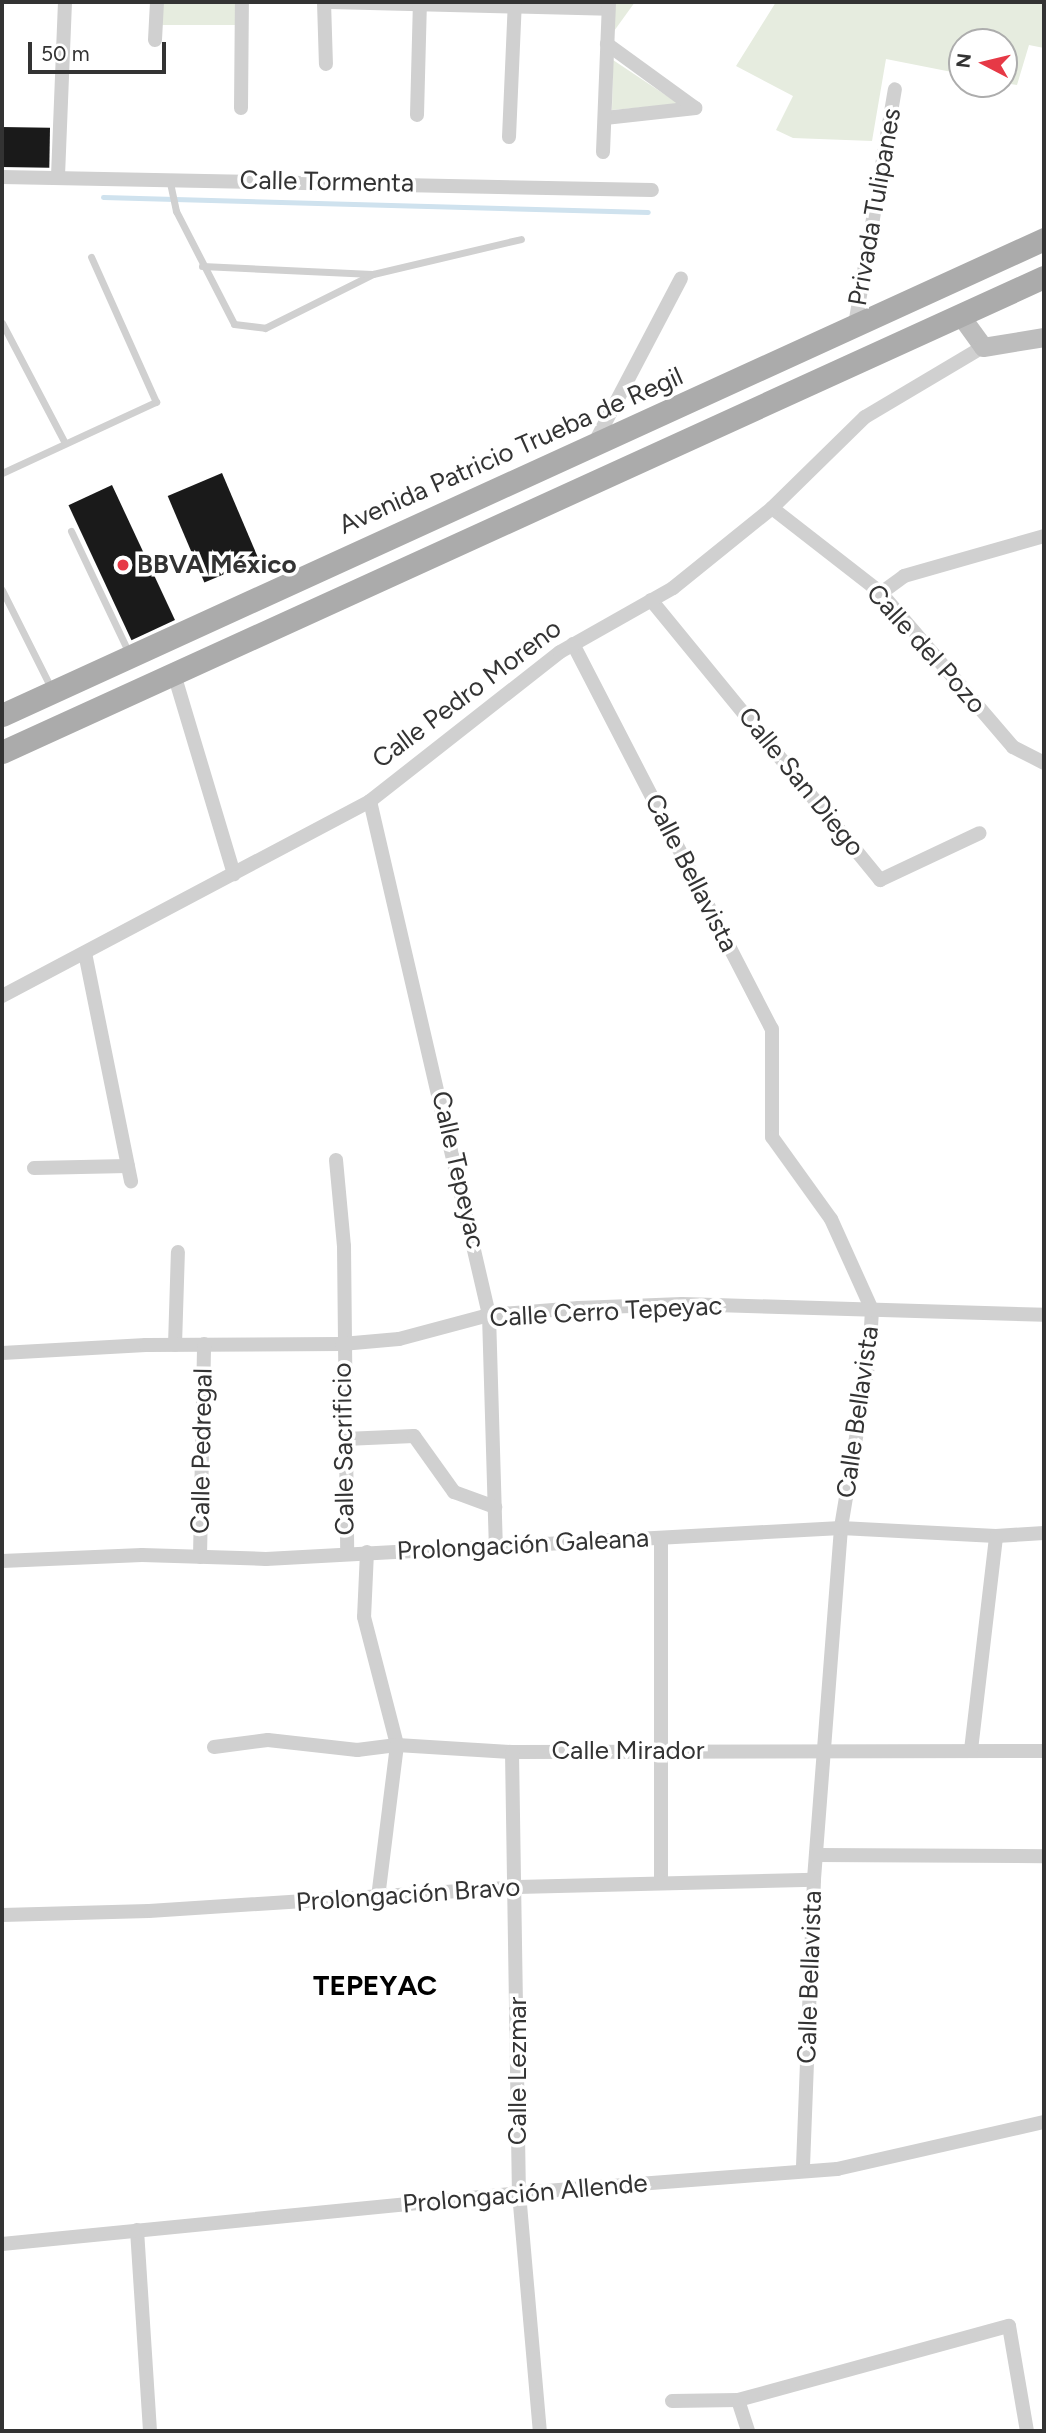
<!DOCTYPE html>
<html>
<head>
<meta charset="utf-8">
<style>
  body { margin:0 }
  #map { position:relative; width:1046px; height:2433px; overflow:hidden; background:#fff; font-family:Figtree,sans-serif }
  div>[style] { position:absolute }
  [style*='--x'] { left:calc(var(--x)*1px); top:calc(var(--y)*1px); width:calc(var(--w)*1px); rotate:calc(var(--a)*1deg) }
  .green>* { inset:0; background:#e6ecdf; transform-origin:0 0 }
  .stream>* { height:5px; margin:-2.5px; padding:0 2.5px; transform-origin:2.5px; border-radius:2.5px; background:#cfe2ee }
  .building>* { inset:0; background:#1a1a1a; transform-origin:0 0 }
  .lane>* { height:7px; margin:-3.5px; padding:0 3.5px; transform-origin:3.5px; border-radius:3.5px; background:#d0d0d0 }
  .street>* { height:14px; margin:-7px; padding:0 7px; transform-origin:7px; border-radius:7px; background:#d0d0d0 }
  .secondary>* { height:19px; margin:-9.5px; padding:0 9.5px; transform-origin:9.5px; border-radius:9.5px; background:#bdbdbd }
  .primary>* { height:23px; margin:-11.5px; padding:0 11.5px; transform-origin:11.5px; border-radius:11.5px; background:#ababab }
  .dots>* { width:19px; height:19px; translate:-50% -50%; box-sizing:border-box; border:4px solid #fff; border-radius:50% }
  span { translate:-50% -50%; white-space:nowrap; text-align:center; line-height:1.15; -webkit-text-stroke:7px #fff; paint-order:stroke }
  .street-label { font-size:26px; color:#333 }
  .poi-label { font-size:26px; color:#333; font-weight:700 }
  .left { translate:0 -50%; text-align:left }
  .neighbourhood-label { font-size:28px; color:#000; font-weight:700 }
  .frame { position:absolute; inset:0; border:4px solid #333; pointer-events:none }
  .north { position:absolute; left:948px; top:28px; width:70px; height:70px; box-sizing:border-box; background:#fff; border:2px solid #adadad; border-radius:50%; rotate:277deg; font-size:19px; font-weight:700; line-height:28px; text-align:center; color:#333 }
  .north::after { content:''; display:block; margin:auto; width:24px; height:32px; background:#e63946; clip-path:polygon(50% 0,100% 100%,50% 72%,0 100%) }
  .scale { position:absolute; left:28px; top:42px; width:138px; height:32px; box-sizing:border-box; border:4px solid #333; border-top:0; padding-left:9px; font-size:21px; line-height:24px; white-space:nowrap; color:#333; -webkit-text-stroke:5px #fff; paint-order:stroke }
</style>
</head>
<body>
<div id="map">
  <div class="green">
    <div style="left:160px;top:2px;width:80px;height:23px"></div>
    <div style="clip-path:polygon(611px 2px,635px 2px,609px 38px)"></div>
    <div style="clip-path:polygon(776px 2px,1044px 2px,1044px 48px,1029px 45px,1017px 85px,1004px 83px,1004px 42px,962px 42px,962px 74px,886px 59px,872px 141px,793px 138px,776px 130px,793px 96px,736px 66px)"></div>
    <div style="clip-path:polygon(613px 60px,679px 104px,612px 110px)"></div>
  </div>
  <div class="stream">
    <div style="--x:103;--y:197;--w:545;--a:1.58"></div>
  </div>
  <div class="building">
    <div style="left:2px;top:127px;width:48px;height:40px;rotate:1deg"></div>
    <div style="left:222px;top:473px;width:94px;height:59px;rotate:67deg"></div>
    <div style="left:112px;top:485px;width:149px;height:48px;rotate:65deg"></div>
  </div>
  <div class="lane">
    <div style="--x:169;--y:178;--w:34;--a:78"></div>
    <div style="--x:176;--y:211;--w:127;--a:62.8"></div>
    <div style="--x:234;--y:324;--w:31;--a:7"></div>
    <div style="--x:265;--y:328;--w:121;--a:-26.6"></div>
    <div style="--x:373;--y:274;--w:152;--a:-13.3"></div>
    <div style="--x:202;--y:266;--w:170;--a:2.7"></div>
    <div style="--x:2;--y:323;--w:133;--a:62.3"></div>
    <div style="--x:2;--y:473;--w:170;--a:-24.8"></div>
    <div style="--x:156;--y:402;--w:159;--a:-114.1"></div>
    <div style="--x:71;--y:531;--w:137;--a:64.6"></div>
    <div style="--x:2;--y:590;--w:112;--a:63.4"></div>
  </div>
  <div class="street">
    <div style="--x:324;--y:2;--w:62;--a:88.2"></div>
    <div style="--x:330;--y:2;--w:278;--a:1.4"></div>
    <div style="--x:155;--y:40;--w:38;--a:-87"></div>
    <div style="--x:241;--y:108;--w:106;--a:-89.5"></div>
    <div style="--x:417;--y:115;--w:113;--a:-88.5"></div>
    <div style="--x:605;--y:118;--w:91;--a:-6.3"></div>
    <div style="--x:695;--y:108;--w:109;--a:-144"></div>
    <div style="--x:509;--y:137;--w:135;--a:-87.5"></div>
    <div style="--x:603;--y:152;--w:150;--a:-87.7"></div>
    <div style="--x:58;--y:176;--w:174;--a:-87.7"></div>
    <div style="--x:2;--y:177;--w:650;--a:1.15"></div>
    <div style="--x:855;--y:325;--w:239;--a:-80.4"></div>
    <div style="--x:594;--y:444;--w:187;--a:-62.3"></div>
    <div style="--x:772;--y:508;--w:138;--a:37.9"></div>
    <div style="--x:881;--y:593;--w:203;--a:49.4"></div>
    <div style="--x:1013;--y:747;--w:35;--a:27"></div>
    <div style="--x:881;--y:593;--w:29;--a:-36"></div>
    <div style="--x:904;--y:576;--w:146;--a:-15.9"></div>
    <div style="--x:651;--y:600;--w:362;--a:50.7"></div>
    <div style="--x:880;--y:880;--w:110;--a:-25.2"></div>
    <div style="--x:573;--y:644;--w:433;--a:62.7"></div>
    <div style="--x:772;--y:1029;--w:108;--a:90"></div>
    <div style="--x:772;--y:1137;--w:101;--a:54.3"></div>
    <div style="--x:831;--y:1219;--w:100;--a:65.7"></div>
    <div style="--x:872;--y:1310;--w:50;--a:93.4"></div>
    <div style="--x:869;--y:1360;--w:170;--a:99.5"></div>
    <div style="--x:841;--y:1528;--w:353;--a:94.4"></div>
    <div style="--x:814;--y:1880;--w:291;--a:92.2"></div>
    <div style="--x:174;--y:674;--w:209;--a:73.3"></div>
    <div style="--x:370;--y:801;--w:528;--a:76.96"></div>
    <div style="--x:489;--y:1315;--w:231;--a:88.3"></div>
    <div style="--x:85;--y:953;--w:233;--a:78.6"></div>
    <div style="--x:2;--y:996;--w:416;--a:-27.9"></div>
    <div style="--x:370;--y:801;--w:241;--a:-38.1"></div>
    <div style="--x:560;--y:652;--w:130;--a:-29.5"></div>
    <div style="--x:673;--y:588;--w:127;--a:-38.9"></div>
    <div style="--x:772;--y:508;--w:130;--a:-44.4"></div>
    <div style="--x:865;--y:417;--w:137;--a:-30.7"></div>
    <div style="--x:336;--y:1160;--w:86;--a:84.7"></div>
    <div style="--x:344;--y:1246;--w:308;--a:89.4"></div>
    <div style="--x:34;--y:1168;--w:94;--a:-1.2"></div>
    <div style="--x:175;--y:1345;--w:93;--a:-88.2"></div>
    <div style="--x:2;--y:1353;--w:144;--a:-3.2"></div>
    <div style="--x:146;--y:1345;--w:196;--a:-0.3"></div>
    <div style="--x:342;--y:1344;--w:57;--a:-5"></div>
    <div style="--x:399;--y:1339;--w:93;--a:-14.9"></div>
    <div style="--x:489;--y:1315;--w:90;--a:-4.4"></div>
    <div style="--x:579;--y:1308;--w:103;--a:-2.2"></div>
    <div style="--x:682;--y:1304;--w:362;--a:1.7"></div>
    <div style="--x:345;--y:1439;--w:69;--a:-2.5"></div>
    <div style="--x:414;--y:1436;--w:69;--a:54.5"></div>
    <div style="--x:454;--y:1492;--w:44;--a:20.1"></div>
    <div style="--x:367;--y:1552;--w:65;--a:92.6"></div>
    <div style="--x:364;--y:1617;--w:132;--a:75.5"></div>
    <div style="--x:397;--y:1745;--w:153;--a:97.1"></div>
    <div style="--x:200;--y:1557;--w:213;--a:-88.9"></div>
    <div style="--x:2;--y:1561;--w:140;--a:-2.5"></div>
    <div style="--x:142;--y:1555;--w:124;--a:1.8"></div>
    <div style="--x:266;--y:1559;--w:576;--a:-3.09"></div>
    <div style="--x:841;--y:1528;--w:155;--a:3"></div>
    <div style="--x:996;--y:1536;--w:48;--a:-3.6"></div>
    <div style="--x:214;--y:1747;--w:54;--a:-7.4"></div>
    <div style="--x:268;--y:1740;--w:90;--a:6.4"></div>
    <div style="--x:357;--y:1750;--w:40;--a:-7.1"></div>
    <div style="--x:397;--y:1745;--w:115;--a:3.5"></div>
    <div style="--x:512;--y:1752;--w:532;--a:-0.11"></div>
    <div style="--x:971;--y:1750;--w:215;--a:-83.3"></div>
    <div style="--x:512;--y:1752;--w:441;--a:89.1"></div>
    <div style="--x:519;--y:2193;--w:239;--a:85"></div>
    <div style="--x:816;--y:1855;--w:228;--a:0.3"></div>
    <div style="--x:661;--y:1883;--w:345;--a:-90"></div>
    <div style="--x:2;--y:1915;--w:147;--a:-1.6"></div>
    <div style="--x:149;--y:1911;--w:369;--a:-3.7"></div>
    <div style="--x:517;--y:1887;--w:297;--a:-1.4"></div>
    <div style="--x:137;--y:2230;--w:201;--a:86.3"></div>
    <div style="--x:2;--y:2244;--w:520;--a:-5.63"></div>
    <div style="--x:519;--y:2193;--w:319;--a:-4.3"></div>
    <div style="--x:837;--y:2169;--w:212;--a:-12.8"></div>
    <div style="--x:738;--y:2400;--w:33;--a:72"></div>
    <div style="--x:672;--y:2401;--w:66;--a:-0.9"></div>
    <div style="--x:738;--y:2400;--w:281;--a:-15.3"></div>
    <div style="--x:1009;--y:2326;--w:107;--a:80.3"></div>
  </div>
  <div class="secondary">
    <div style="--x:960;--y:315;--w:39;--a:54"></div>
    <div style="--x:983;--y:347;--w:62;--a:-9.3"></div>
  </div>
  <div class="primary">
    <div style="--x:2;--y:715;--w:1146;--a:-24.55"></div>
    <div style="--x:2;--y:752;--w:1145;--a:-24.51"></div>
  </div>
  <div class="dots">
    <div style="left:123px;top:565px;background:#e63946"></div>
  </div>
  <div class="street-label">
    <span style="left:327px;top:182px;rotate:1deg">Calle Tormenta</span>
    <span style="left:875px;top:207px;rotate:-80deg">Privada Tulipanes</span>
    <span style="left:511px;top:451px;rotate:-24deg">Avenida Patricio Trueba de Regil</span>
    <span style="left:926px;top:649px;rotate:48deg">Calle del Pozo</span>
    <span style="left:467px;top:694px;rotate:-37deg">Calle Pedro Moreno</span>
    <span style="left:801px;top:782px;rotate:51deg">Calle San Diego</span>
    <span style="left:691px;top:873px;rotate:63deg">Calle Bellavista</span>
    <span style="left:458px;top:1170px;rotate:77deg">Calle Tepeyac</span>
    <span style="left:606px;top:1312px;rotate:-3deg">Calle Cerro Tepeyac</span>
    <span style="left:858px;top:1412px;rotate:-82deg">Calle Bellavista</span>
    <span style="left:344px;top:1449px;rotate:-91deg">Calle Sacrificio</span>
    <span style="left:202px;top:1451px;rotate:-89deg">Calle Pedregal</span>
    <span style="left:523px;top:1545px;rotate:-3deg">Prolongación Galeana</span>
    <span style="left:628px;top:1751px">Calle Mirador</span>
    <span style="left:408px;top:1895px;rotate:-4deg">Prolongación Bravo</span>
    <span style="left:810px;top:1977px;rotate:-88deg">Calle Bellavista</span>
    <span style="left:518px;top:2071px;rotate:-90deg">Calle Lezmar</span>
    <span style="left:525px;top:2194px;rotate:-5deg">Prolongación Allende</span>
  </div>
  <div class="poi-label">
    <span class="left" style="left:137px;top:565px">BBVA México</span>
  </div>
  <div class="neighbourhood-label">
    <span style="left:375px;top:1985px">TEPEYAC</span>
  </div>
  <div class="frame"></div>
  <div class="north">N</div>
  <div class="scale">50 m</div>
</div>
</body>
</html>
